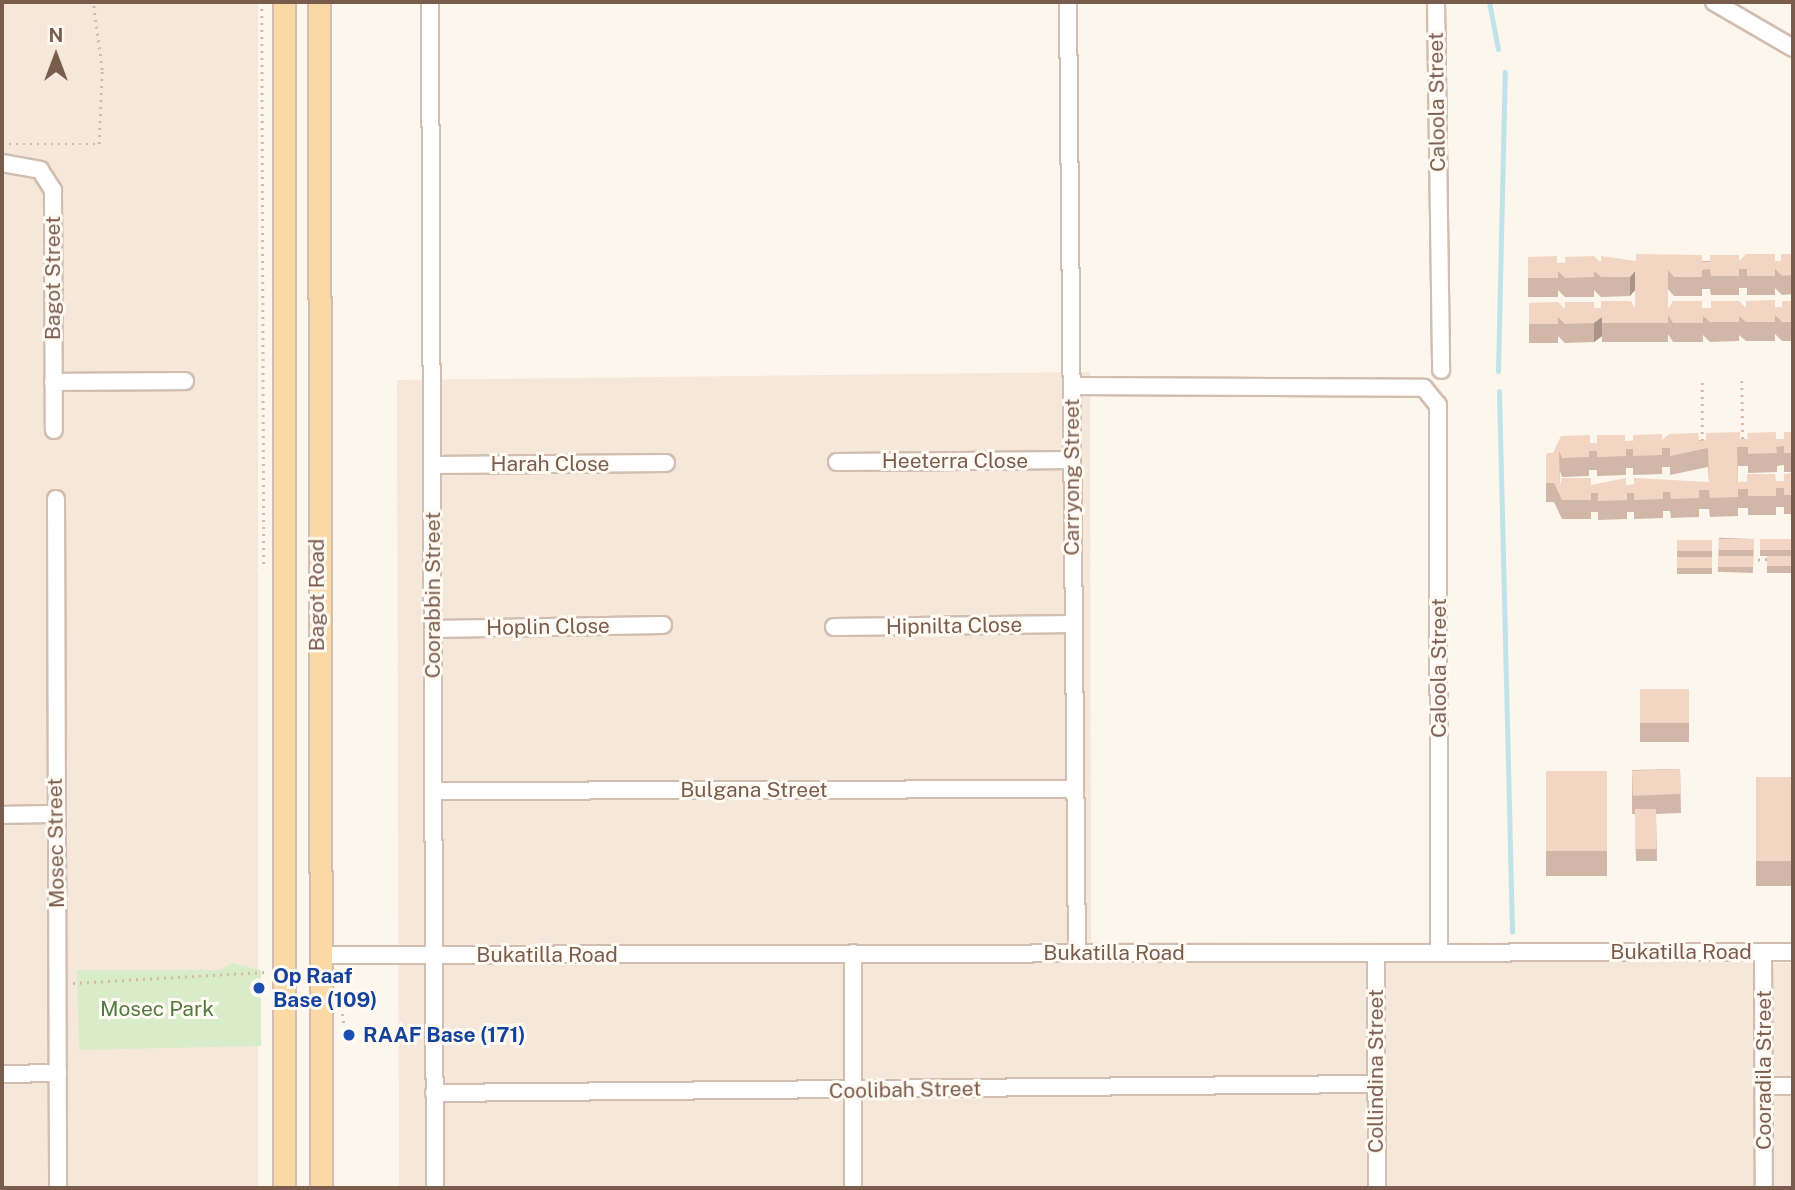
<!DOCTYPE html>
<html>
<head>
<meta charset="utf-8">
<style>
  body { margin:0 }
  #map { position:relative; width:1795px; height:1190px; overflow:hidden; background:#fdf6ec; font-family:"Public Sans",sans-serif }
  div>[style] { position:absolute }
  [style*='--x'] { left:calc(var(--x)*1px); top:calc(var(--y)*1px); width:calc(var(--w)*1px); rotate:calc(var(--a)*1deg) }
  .residential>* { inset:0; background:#f5e8da; transform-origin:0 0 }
  .green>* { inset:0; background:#d8ecc9 }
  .stream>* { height:5px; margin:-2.5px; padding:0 2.5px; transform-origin:2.5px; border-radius:2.5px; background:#bfe3e8 }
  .path>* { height:2.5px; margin-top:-1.25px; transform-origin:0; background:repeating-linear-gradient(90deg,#d9b8a5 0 2px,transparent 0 7px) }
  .roads { filter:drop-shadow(2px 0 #d1beb0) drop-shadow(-2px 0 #d1beb0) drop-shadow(0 2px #d1beb0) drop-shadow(0 -2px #d1beb0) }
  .minor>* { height:16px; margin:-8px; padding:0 8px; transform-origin:8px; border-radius:8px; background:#fff }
  .major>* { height:21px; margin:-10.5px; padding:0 10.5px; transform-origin:10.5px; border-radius:10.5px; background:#fbd9a5 }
  .wall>* { inset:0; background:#d1b7a8; transform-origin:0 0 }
  .shaded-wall>* { inset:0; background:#aa9588 }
  .building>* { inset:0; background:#f3d5c3; transform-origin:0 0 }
  .dots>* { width:19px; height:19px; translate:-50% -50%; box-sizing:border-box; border:4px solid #fffaf3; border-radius:50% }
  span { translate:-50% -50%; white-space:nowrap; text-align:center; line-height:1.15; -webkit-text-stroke:6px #fffaf3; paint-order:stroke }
  .street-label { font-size:21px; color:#7a5c4d }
  .transit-label { font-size:21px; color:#164399; font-weight:700 }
  .left { translate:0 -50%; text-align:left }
  .park-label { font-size:21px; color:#537a41 }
  .frame { position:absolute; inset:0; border:4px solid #7a5c4d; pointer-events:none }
  .north { position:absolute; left:21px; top:21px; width:70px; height:70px; -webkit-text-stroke:5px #fffaf3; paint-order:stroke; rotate:0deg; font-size:19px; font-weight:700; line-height:28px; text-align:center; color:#7a5c4d }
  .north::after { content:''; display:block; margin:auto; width:24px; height:32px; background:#7a5c4d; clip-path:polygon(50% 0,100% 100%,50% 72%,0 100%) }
</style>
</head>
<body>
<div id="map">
  <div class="residential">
    <div style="left:2px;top:2px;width:256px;height:1186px"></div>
    <div style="clip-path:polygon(1090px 372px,1091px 942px,1667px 943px,1674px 962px,1793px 963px,1793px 1188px,399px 1188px,397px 380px)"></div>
  </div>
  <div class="green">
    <div style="clip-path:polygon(232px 963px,261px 970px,261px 1046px,79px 1050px,77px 970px,220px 970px)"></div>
  </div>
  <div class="stream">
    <div style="--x:1489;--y:2;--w:48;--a:79.2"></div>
    <div style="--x:1498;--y:371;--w:299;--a:-88.7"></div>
    <div style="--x:1499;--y:391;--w:541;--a:88.62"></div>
  </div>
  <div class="path">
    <div style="--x:262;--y:2;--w:567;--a:89.8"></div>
    <div style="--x:2;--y:144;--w:97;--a:0"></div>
    <div style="--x:99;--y:144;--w:74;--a:-87.7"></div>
    <div style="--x:102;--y:70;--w:69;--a:-97.5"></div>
    <div style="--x:1742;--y:381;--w:60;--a:89"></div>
    <div style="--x:1702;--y:441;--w:59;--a:-90"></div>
    <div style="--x:1751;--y:560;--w:18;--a:-3"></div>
    <div style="--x:73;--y:983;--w:193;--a:-3.3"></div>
    <div style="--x:340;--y:993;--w:47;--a:82.7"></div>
  </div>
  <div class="roads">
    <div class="minor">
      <div style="--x:430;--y:2;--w:1186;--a:89.76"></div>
      <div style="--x:1068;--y:2;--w:951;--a:89.46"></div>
      <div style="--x:1436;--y:2;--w:368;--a:89.2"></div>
      <div style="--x:1714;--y:2;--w:91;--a:30.2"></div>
      <div style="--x:2;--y:163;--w:39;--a:10"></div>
      <div style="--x:40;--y:170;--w:24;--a:57"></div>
      <div style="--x:53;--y:190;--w:240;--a:89.8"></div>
      <div style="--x:53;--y:382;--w:132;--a:-0.4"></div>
      <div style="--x:1072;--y:386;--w:352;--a:0.3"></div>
      <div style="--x:1424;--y:388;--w:22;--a:51"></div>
      <div style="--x:1438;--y:405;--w:548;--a:89.9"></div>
      <div style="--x:837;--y:462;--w:235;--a:-0.5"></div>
      <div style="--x:434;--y:465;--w:232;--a:-0.5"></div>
      <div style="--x:56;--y:499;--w:689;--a:89.83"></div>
      <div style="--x:834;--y:627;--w:239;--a:-0.7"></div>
      <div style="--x:433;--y:629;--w:230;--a:-1"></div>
      <div style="--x:433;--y:791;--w:641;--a:-0.18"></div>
      <div style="--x:2;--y:815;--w:53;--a:-1.1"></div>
      <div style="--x:1763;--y:952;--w:236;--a:89.8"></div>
      <div style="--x:853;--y:953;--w:235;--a:90"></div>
      <div style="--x:1376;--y:954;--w:234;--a:89.8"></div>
      <div style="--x:319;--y:955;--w:1474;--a:-0.12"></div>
      <div style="--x:2;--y:1074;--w:56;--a:-1"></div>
      <div style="--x:1764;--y:1086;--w:29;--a:0"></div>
      <div style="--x:434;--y:1093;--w:942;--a:-0.55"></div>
    </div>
    <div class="major">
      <div style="--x:284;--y:2;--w:1186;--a:90"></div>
      <div style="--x:319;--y:2;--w:1186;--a:89.9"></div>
    </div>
  </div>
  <div class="wall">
    <div style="clip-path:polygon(1793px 254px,1793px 294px,1782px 295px,1775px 288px,1775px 295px,1747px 295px,1747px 288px,1739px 288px,1739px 295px,1711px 295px,1710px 289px,1702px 289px,1702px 296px,1674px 296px,1668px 289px,1668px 309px,1782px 307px,1793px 301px,1793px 341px,1782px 341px,1775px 334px,1775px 341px,1746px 341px,1739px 335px,1739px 341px,1710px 342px,1703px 335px,1703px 342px,1673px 342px,1668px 334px,1668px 342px,1602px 342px,1602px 336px,1594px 342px,1565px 343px,1558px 336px,1558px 343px,1529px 343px,1529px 303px,1565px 309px,1635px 308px,1635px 290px,1630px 296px,1601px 297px,1594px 290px,1594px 297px,1565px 297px,1558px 290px,1558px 297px,1528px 297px,1528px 257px,1557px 263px,1636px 261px,1781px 261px)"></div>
    <div style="clip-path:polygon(evenodd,1793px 432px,1793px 472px,1784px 472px,1784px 465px,1777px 466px,1777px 472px,1748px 473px,1748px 466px,1738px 466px,1738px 482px,1784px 481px,1793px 473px,1793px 514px,1784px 514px,1784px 507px,1776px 507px,1776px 515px,1748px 515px,1748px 508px,1738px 508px,1738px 516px,1710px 517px,1709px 509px,1699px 509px,1699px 517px,1671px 518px,1670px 511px,1663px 511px,1663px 518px,1634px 519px,1634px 512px,1627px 512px,1627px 519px,1598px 520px,1598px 512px,1591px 512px,1591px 519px,1562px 519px,1554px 502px,1546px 502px,1546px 454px,1625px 441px,1784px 439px,1793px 432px,1662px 467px,1670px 467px,1670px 475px,1708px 467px,1709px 482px,1626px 485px,1560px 485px,1560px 471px,1562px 477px,1589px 476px,1589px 470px,1597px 470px,1597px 476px,1626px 475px,1626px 468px,1633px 468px,1633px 475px,1662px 474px,1662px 467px)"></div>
    <div style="left:1754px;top:539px;width:34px;height:35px;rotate:92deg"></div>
    <div style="left:1760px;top:539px;width:33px;height:17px"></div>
    <div style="left:1677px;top:540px;width:35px;height:34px"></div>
    <div style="left:1767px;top:556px;width:26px;height:17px"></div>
    <div style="left:1640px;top:689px;width:49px;height:53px"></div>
    <div style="clip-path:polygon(1680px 769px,1681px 813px,1656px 814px,1657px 861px,1636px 861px,1635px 814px,1632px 814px,1632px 770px)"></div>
    <div style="left:1607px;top:771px;width:105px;height:61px;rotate:90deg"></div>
    <div style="left:1756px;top:777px;width:37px;height:109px"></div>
  </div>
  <div class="shaded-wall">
    <div style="clip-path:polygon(1635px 271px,1635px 290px,1630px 296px,1630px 277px)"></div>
    <div style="clip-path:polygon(1602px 317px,1602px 336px,1594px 342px,1594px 323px)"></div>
  </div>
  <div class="building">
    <div style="clip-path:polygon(1636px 254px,1702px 255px,1702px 262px,1710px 262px,1710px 255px,1739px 255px,1739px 261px,1746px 254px,1775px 254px,1775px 261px,1781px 261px,1781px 254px,1793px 254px,1793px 275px,1782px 276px,1775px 269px,1775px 276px,1747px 276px,1747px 269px,1739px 269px,1739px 276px,1711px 276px,1710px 269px,1702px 270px,1702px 277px,1674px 277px,1668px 270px,1668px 309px,1673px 301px,1702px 301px,1702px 308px,1711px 308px,1711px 301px,1739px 301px,1746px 308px,1746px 301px,1775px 300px,1775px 307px,1782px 307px,1782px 301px,1793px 301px,1793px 322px,1782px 322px,1775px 315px,1775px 322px,1746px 322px,1739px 316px,1739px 322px,1710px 322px,1703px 316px,1703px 323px,1673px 323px,1668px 315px,1668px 323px,1602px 323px,1602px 317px,1594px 323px,1565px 324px,1558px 317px,1558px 324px,1529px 324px,1529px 303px,1558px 302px,1565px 309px,1565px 302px,1594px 302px,1594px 309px,1601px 309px,1601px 301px,1631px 301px,1635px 308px,1635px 271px,1630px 277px,1601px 277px,1594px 271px,1594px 277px,1565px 278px,1558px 271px,1558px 278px,1528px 278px,1528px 257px,1557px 256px,1557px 263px,1566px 263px,1565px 257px,1594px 256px,1601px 263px,1601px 256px,1636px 261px)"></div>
    <div style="clip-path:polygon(evenodd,1740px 432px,1740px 440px,1748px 440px,1747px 433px,1776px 432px,1776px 439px,1784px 439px,1784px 432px,1793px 432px,1793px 453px,1784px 453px,1784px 446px,1776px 447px,1777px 453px,1748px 454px,1748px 447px,1737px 447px,1738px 482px,1747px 482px,1747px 474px,1775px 474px,1776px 481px,1784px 481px,1784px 474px,1793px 473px,1793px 495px,1784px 495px,1784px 488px,1776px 488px,1776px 496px,1748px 496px,1748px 489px,1738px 489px,1738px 497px,1710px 498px,1709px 490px,1699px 490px,1699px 498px,1671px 499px,1670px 492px,1663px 492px,1663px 499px,1634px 500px,1634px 493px,1627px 493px,1627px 500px,1598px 501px,1598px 493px,1591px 493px,1591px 500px,1562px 500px,1554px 483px,1546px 483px,1546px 454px,1553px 453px,1561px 436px,1590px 435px,1590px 443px,1597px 443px,1597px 435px,1625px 435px,1625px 441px,1633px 441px,1633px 435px,1662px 434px,1662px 440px,1669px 434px,1698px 433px,1699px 441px,1706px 440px,1706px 433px,1740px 432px,1662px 448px,1670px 448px,1670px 456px,1708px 448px,1709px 482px,1634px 478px,1634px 485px,1626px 485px,1626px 478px,1591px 485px,1591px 478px,1562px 478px,1560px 485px,1559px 451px,1562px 458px,1589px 457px,1589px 451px,1597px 451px,1597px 457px,1626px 456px,1626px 449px,1633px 449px,1633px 456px,1662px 455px,1662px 448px)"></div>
    <div style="left:1754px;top:539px;width:11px;height:35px;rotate:90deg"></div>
    <div style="left:1760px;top:539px;width:33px;height:11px"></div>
    <div style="left:1677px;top:540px;width:35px;height:11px"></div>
    <div style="left:1753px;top:556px;width:11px;height:35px;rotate:90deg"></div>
    <div style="left:1767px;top:556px;width:26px;height:10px"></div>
    <div style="left:1677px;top:557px;width:35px;height:11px"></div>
    <div style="left:1640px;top:689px;width:49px;height:34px"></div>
    <div style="left:1680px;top:769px;width:25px;height:48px;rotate:88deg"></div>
    <div style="left:1607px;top:771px;width:80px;height:61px;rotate:90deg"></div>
    <div style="left:1756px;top:777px;width:37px;height:84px"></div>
    <div style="left:1635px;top:809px;width:21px;height:40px"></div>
  </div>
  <div class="dots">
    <div style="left:259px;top:988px;background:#1a4fb4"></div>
    <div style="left:349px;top:1035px;background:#1a4fb4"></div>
  </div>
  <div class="street-label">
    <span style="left:1437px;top:102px;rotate:-91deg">Caloola Street</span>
    <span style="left:53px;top:278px;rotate:-90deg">Bagot Street</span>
    <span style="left:955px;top:461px">Heeterra Close</span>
    <span style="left:550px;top:464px">Harah Close</span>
    <span style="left:1072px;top:477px;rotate:-90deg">Carryong Street</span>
    <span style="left:317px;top:595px;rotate:-90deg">Bagot Road</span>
    <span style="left:433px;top:595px;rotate:-90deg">Coorabbin Street</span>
    <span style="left:954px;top:626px;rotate:-1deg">Hipnilta Close</span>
    <span style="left:548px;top:627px;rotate:-1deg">Hoplin Close</span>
    <span style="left:1439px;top:668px;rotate:-90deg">Caloola Street</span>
    <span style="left:754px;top:790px">Bulgana Street</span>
    <span style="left:56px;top:843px;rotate:-91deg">Mosec Street</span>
    <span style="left:1681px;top:952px">Bukatilla Road</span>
    <span style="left:1114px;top:953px">Bukatilla Road</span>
    <span style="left:547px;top:955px">Bukatilla Road</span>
    <span style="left:1764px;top:1070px;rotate:-90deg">Cooradila Street</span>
    <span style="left:1376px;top:1071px;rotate:-90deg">Collindina Street</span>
    <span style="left:905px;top:1090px;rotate:-1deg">Coolibah Street</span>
  </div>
  <div class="transit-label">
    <span class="left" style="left:273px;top:988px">Op Raaf<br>Base (109)</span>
    <span class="left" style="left:363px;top:1035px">RAAF Base (171)</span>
  </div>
  <div class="park-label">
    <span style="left:157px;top:1009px">Mosec Park</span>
  </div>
  <div class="frame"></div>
  <div class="north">N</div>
</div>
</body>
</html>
